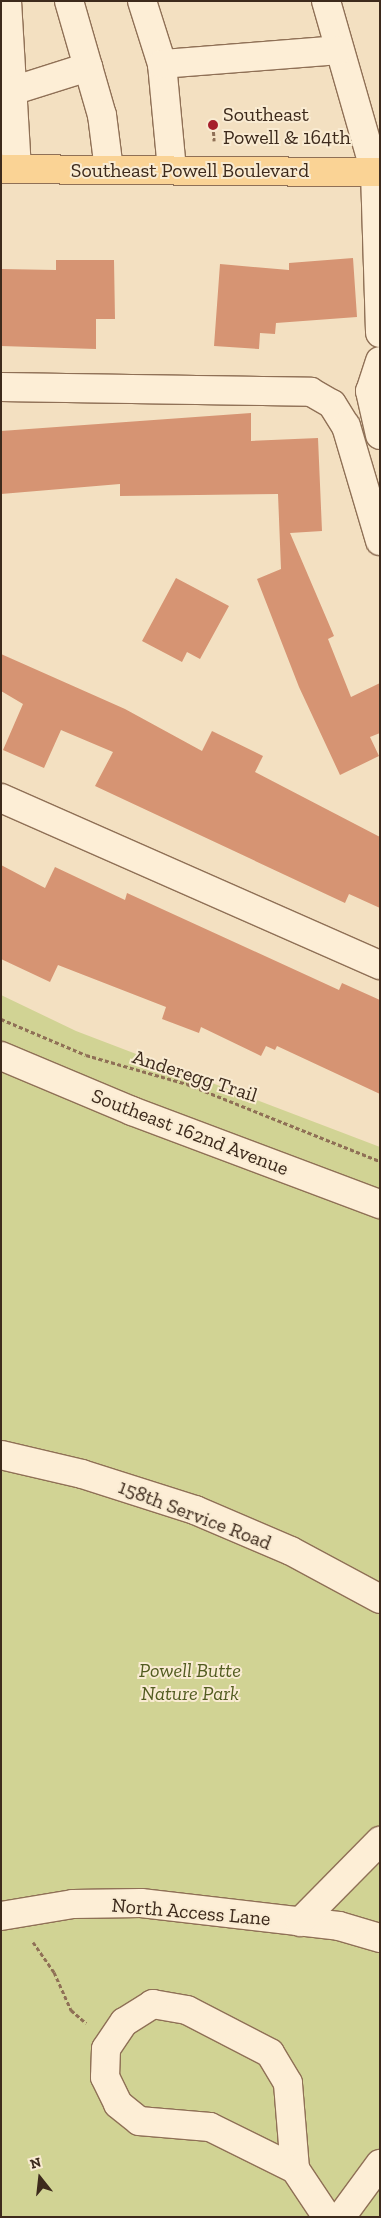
<!DOCTYPE html>
<html>
<head>
<meta charset="utf-8">
<style>
  body { margin:0 }
  #map { position:relative; width:381px; height:2218px; overflow:hidden; background:#f3e0c1; font-family:"Zilla Slab",serif }
  div>[style] { position:absolute }
  [style*='--x'] { left:calc(var(--x)*1px); top:calc(var(--y)*1px); width:calc(var(--w)*1px); rotate:calc(var(--a)*1deg) }
  .green>* { inset:0; background:#d1d394 }
  .building>* { inset:0; background:#d69473 }
  .path>* { height:3px; margin-top:-1.5px; transform-origin:0; background:repeating-linear-gradient(90deg,#8f7056 0 4px,transparent 0 6.5px) }
  .roads { filter:drop-shadow(1px 0 #8f7056) drop-shadow(-1px 0 #8f7056) drop-shadow(0 1px #8f7056) drop-shadow(0 -1px #8f7056) }
  .minor>* { height:28px; margin:-14px; padding:0 14px; transform-origin:14px; border-radius:14px; background:#fdeed6 }
  .major>* { height:28px; margin:-14px; padding:0 14px; transform-origin:14px; border-radius:14px; background:#fad395 }
  .dots>* { width:14px; height:14px; translate:-50% -50%; box-sizing:border-box; border:2px solid #f9ebd2; border-radius:50% }
  span { translate:-50% -50%; white-space:nowrap; text-align:center; line-height:1.15; -webkit-text-stroke:4px #f9ebd2; paint-order:stroke }
  .poi-label { font-size:20px; color:#3d2a1c }
  .left { translate:0 -50%; text-align:left }
  .street-label { font-size:20px; color:#3d2a1c }
  .park-label { font-size:20px; color:#525c20; font-style:italic }
  .frame { position:absolute; inset:0; border:2px solid #3d2a1c; pointer-events:none }
  .north { position:absolute; left:15px; top:2153px; width:50px; height:50px; -webkit-text-stroke:4px #f9ebd2; paint-order:stroke; rotate:344deg; font-size:14px; font-weight:700; line-height:20px; text-align:center; color:#3d2a1c }
  .north::after { content:''; display:block; margin:auto; width:18px; height:22px; background:#3d2a1c; clip-path:polygon(50% 0,100% 100%,50% 72%,0 100%) }
</style>
</head>
<body>
<div id="map">
  <div class="green">
    <div style="clip-path:polygon(1px 995px,76px 1031px,380px 1147px,380px 2217px,1px 2217px)"></div>
  </div>
  <div class="building">
    <div style="clip-path:polygon(353px 258px,357px 317px,276px 323px,275px 334px,260px 333px,259px 349px,214px 346px,220px 264px,289px 270px,289px 263px)"></div>
    <div style="clip-path:polygon(56px 260px,114px 260px,115px 319px,96px 319px,96px 349px,1px 346px,1px 269px,56px 270px)"></div>
    <div style="clip-path:polygon(251px 413px,251px 441px,318px 438px,322px 531px,290px 533px,334px 636px,328px 639px,351px 697px,380px 683px,380px 733px,370px 737px,379px 756px,340px 775px,299px 687px,257px 579px,281px 569px,278px 494px,120px 496px,120px 484px,1px 494px,1px 431px)"></div>
    <div style="clip-path:polygon(176px 578px,229px 606px,200px 659px,187px 652px,182px 662px,142px 641px)"></div>
    <div style="clip-path:polygon(1px 654px,125px 709px,202px 751px,212px 731px,263px 756px,255px 772px,380px 837px,380px 908px,349px 894px,345px 903px,95px 786px,113px 752px,61px 730px,44px 768px,3px 750px,23px 704px,1px 691px)"></div>
    <div style="clip-path:polygon(1px 865px,45px 888px,55px 867px,125px 900px,127px 893px,339px 990px,342px 983px,380px 1000px,380px 1094px,277px 1046px,275px 1050px,266px 1046px,261px 1056px,201px 1027px,199px 1033px,162px 1019px,166px 1007px,58px 965px,50px 982px,1px 959px)"></div>
  </div>
  <div class="path">
    <div style="--x:213;--y:125;--w:16;--a:86"></div>
    <div style="--x:1;--y:1019;--w:92;--a:23"></div>
    <div style="--x:86;--y:1055;--w:105;--a:16"></div>
    <div style="--x:187;--y:1084;--w:208;--a:21.8"></div>
    <div style="--x:33;--y:1942;--w:37;--a:55"></div>
    <div style="--x:54;--y:1972;--w:42;--a:65.9"></div>
    <div style="--x:71;--y:2010;--w:20;--a:41"></div>
  </div>
  <div class="roads">
    <div class="minor">
      <div style="--x:7;--y:1;--w:168;--a:86.6"></div>
      <div style="--x:69;--y:1;--w:119;--a:73.9"></div>
      <div style="--x:102;--y:115;--w:55;--a:82.7"></div>
      <div style="--x:142;--y:1;--w:66;--a:72.4"></div>
      <div style="--x:162;--y:64;--w:106;--a:84.6"></div>
      <div style="--x:326;--y:1;--w:178;--a:74"></div>
      <div style="--x:375;--y:172;--w:161;--a:88.2"></div>
      <div style="--x:162;--y:64;--w:177;--a:-4.5"></div>
      <div style="--x:12;--y:91;--w:80;--a:-17.5"></div>
      <div style="--x:380;--y:361;--w:32;--a:108"></div>
      <div style="--x:370;--y:391;--w:45;--a:77.2"></div>
      <div style="--x:1;--y:387;--w:310;--a:0.9"></div>
      <div style="--x:311;--y:392;--w:24;--a:30"></div>
      <div style="--x:332;--y:404;--w:26;--a:58"></div>
      <div style="--x:346;--y:426;--w:120;--a:73.5"></div>
      <div style="--x:1;--y:798;--w:414;--a:23.8"></div>
      <div style="--x:1;--y:1056;--w:142;--a:22.8"></div>
      <div style="--x:132;--y:1111;--w:265;--a:20.6"></div>
      <div style="--x:1;--y:1455;--w:83;--a:13.2"></div>
      <div style="--x:82;--y:1474;--w:119;--a:17.7"></div>
      <div style="--x:195;--y:1510;--w:104;--a:23.1"></div>
      <div style="--x:291;--y:1551;--w:101;--a:28.3"></div>
      <div style="--x:1;--y:1916;--w:73;--a:-9.5"></div>
      <div style="--x:73;--y:1904;--w:68;--a:-0.8"></div>
      <div style="--x:141;--y:1903;--w:199;--a:6.6"></div>
      <div style="--x:339;--y:1926;--w:43;--a:16.3"></div>
      <div style="--x:300;--y:1922;--w:114;--a:-45.4"></div>
      <div style="--x:295;--y:2169;--w:86;--a:-94.7"></div>
      <div style="--x:288;--y:2083;--w:35;--a:-121"></div>
      <div style="--x:270;--y:2053;--w:93;--a:-152.6"></div>
      <div style="--x:187;--y:2010;--w:35;--a:-170"></div>
      <div style="--x:153;--y:2004;--w:34;--a:148"></div>
      <div style="--x:124;--y:2022;--w:32;--a:124"></div>
      <div style="--x:106;--y:2049;--w:28;--a:92"></div>
      <div style="--x:105;--y:2077;--w:30;--a:64"></div>
      <div style="--x:118;--y:2104;--w:27;--a:39"></div>
      <div style="--x:139;--y:2121;--w:71;--a:4.8"></div>
      <div style="--x:210;--y:2127;--w:95;--a:26.3"></div>
      <div style="--x:295;--y:2169;--w:58;--a:56.3"></div>
      <div style="--x:341;--y:2217;--w:66;--a:-53.7"></div>
    </div>
    <div class="major">
      <div style="--x:1;--y:169;--w:379;--a:0.5"></div>
    </div>
  </div>
  <div class="dots">
    <div style="left:213px;top:125px;background:#a61f2b"></div>
  </div>
  <div class="poi-label">
    <span class="left" style="left:223px;top:126px">Southeast<br>Powell &amp; 164th</span>
  </div>
  <div class="street-label">
    <span style="left:190px;top:170px">Southeast Powell Boulevard</span>
    <span style="left:195px;top:1076px;rotate:18deg">Anderegg Trail</span>
    <span style="left:190px;top:1132px;rotate:21deg">Southeast 162nd Avenue</span>
    <span style="left:195px;top:1515px;rotate:21deg">158th Service Road</span>
    <span style="left:191px;top:1912px;rotate:5deg">North Access Lane</span>
  </div>
  <div class="park-label">
    <span style="left:190px;top:1682px">Powell Butte<br>Nature Park</span>
  </div>
  <div class="frame"></div>
  <div class="north">N</div>
</div>
</body>
</html>
